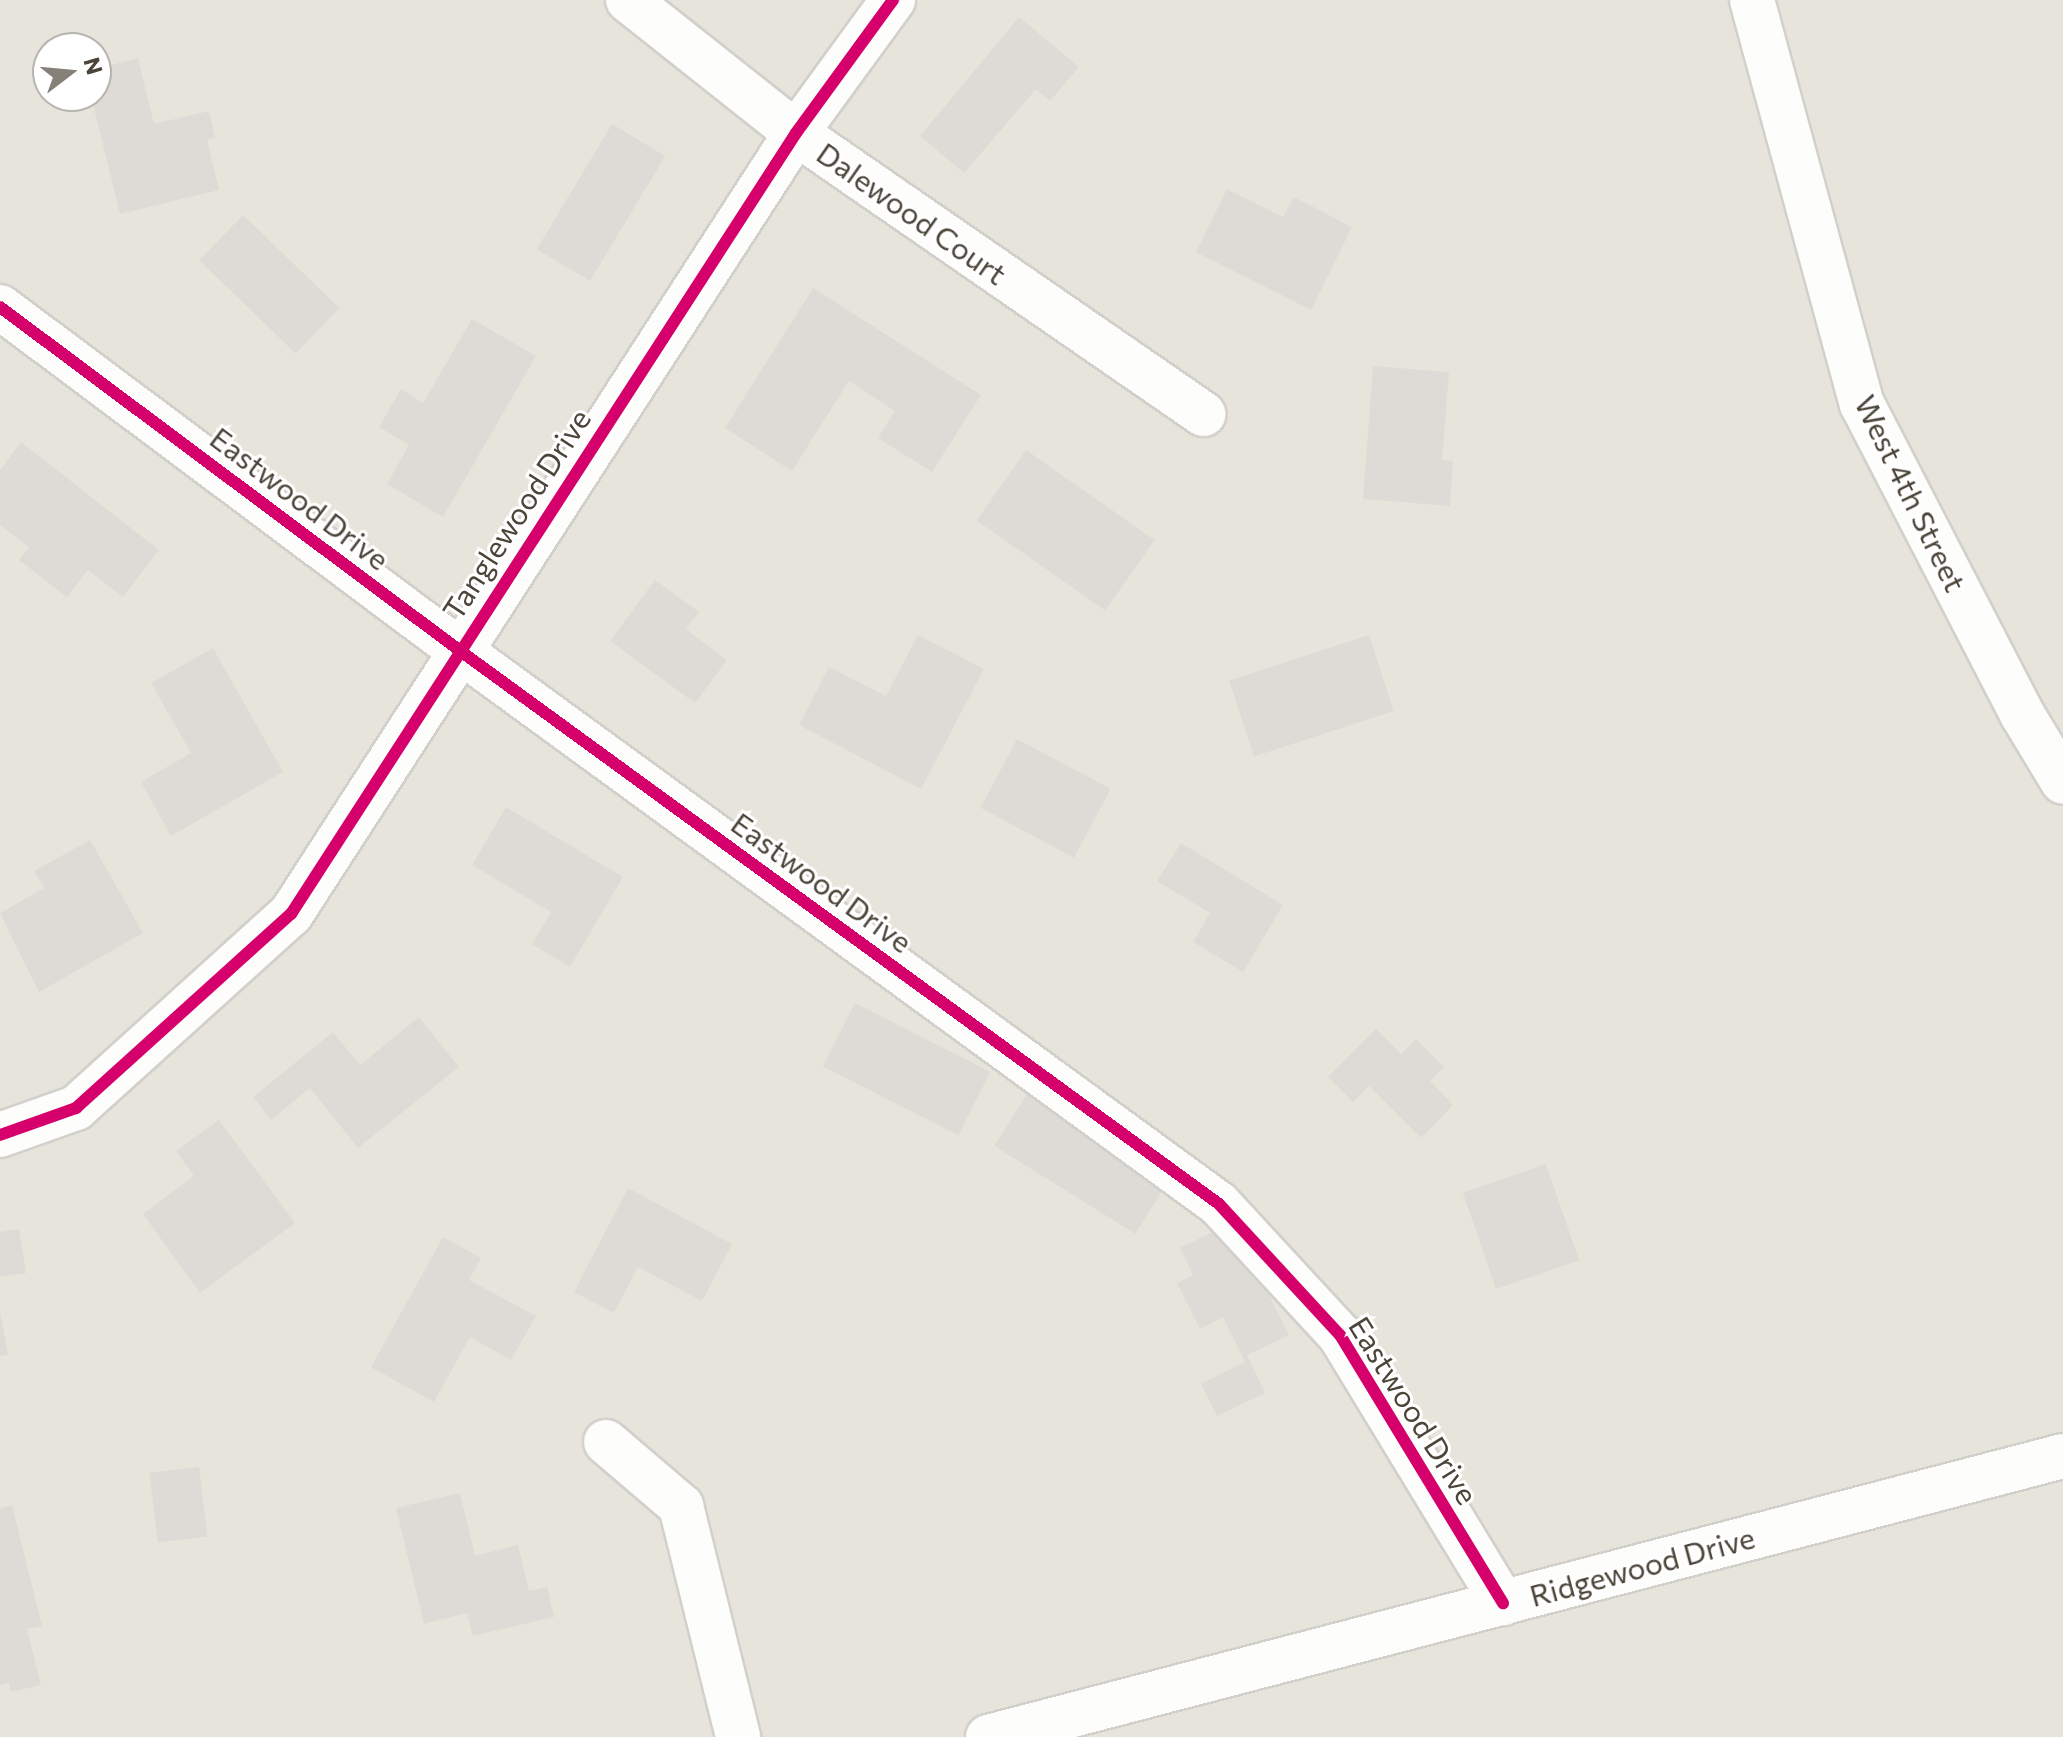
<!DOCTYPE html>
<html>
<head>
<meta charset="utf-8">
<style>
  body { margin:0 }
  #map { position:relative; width:2063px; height:1737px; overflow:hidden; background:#f4f2ee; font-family:Commissioner,sans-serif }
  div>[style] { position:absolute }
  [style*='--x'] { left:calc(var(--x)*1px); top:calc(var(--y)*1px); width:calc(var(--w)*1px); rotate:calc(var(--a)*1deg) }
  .residential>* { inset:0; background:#e7e4dc }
  .building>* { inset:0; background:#dedbd6; transform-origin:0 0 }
  .roads { filter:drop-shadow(2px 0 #d2d0cb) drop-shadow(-2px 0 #d2d0cb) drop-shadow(0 2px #d2d0cb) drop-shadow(0 -2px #d2d0cb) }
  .minor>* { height:44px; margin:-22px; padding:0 22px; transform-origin:22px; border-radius:22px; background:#fdfdfc }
  .cycleway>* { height:12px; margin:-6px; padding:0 6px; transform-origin:6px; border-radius:6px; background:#d6006c }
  span { translate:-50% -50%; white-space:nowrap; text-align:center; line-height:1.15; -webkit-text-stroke:6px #fff; paint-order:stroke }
  .street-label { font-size:30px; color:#4b4439 }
  .north { position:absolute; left:32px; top:32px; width:80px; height:80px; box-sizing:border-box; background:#fff; border:2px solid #b7b4b0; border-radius:50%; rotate:74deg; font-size:22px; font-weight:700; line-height:32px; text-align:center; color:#4b4439 }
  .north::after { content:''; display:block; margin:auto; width:28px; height:36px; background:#868178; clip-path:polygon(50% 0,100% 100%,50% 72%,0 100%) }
</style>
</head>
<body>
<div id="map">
  <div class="residential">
    <div style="clip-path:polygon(evenodd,0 0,2063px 0,2063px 1737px,0 1737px,0 0,48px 48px,96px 48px,96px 96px,48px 96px,48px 48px)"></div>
  </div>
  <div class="building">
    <div style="clip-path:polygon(1019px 17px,1079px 67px,1050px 101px,1036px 89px,964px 173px,920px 136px)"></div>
    <div style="clip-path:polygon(138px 58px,154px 124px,209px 111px,215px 138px,207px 140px,219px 190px,120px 214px,91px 96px,96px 96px,96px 69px)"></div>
    <div style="left:612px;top:124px;width:62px;height:146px;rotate:31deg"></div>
    <div style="clip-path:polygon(1227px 189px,1283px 217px,1294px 197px,1352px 227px,1311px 310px,1196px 252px)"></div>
    <div style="left:243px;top:215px;width:134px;height:63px;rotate:44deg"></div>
    <div style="clip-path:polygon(813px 288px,981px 395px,932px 472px,878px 438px,895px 411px,849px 381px,792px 471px,725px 428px)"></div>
    <div style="clip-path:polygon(472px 319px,536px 356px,443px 517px,387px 484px,409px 445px,379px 427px,401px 389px,423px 403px)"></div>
    <div style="clip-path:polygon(1373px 366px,1449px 372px,1442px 460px,1453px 461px,1450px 506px,1363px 499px)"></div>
    <div style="clip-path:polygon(21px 442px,159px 550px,123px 597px,88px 570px,67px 597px,19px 560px,29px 547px,0 525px,0 470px)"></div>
    <div style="left:1026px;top:450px;width:157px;height:86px;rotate:35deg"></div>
    <div style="clip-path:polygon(655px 580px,699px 612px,686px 629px,727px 660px,695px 703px,610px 641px)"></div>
    <div style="clip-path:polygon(918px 635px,984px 669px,921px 789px,799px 725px,829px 667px,886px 696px)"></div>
    <div style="left:1369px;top:635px;width:80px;height:147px;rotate:72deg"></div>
    <div style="clip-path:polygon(213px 648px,283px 772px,171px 836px,141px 782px,191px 753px,151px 683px)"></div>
    <div style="left:1017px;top:739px;width:106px;height:78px;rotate:28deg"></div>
    <div style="clip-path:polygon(506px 807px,623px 877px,570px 967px,532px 944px,551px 912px,472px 865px)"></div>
    <div style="clip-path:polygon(90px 840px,143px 933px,39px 992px,0 913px,44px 888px,34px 871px)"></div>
    <div style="clip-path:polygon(1181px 843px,1283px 905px,1243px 972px,1193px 942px,1210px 913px,1157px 881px)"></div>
    <div style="left:855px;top:1003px;width:152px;height:71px;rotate:27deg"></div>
    <div style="clip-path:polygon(419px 1017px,459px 1067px,358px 1148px,310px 1088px,271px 1120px,253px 1097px,333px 1032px,360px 1065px)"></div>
    <div style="clip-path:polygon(1376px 1029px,1401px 1054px,1416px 1039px,1444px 1067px,1430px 1081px,1453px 1105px,1421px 1138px,1369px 1086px,1353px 1102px,1328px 1077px)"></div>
    <div style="left:1033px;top:1084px;width:166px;height:73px;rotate:32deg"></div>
    <div style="clip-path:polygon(219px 1120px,295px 1223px,200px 1293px,143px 1214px,194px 1176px,176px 1151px)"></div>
    <div style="left:1546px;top:1164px;width:102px;height:88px;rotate:71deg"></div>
    <div style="clip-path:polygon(628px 1188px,732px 1244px,702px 1301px,638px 1267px,614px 1313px,574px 1292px)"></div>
    <div style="clip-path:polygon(1233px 1222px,1289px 1335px,1247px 1355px,1265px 1393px,1217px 1416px,1201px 1384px,1245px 1362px,1223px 1317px,1200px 1329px,1177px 1283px,1193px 1275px,1180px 1248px)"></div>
    <div style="clip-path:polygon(19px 1229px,26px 1273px,0 1277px,0 1232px)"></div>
    <div style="clip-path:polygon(443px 1237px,481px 1258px,469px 1280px,536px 1316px,511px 1360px,470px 1337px,434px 1402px,371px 1367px)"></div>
    <div style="clip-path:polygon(0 1312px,8px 1355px,0 1356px)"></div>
    <div style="left:199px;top:1467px;width:70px;height:50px;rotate:83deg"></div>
    <div style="clip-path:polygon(460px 1493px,475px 1556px,518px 1545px,529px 1591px,547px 1587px,554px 1617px,473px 1636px,467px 1613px,424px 1624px,396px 1508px)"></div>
    <div style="clip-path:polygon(12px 1505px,42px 1626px,27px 1629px,41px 1685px,11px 1692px,9px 1683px,0 1685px,0 1508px)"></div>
  </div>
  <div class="roads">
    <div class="minor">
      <div style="--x:628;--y:0;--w:214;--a:38.4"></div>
      <div style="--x:796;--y:133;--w:495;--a:34.6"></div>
      <div style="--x:1752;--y:0;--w:419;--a:74.8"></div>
      <div style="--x:1862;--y:404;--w:349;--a:62.7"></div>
      <div style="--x:2022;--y:714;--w:79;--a:58.9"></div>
      <div style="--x:0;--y:307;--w:573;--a:36.77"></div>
      <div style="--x:459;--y:650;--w:940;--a:36.09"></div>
      <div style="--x:1219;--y:1204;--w:178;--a:47.3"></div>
      <div style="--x:1340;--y:1335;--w:314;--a:58.7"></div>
      <div style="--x:0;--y:1135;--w:81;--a:-19.6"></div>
      <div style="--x:76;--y:1108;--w:290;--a:-42.1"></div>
      <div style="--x:291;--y:914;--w:930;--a:-57.11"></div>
      <div style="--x:796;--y:133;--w:165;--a:-53.9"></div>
      <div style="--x:606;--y:1442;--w:99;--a:40.5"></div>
      <div style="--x:681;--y:1506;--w:238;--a:76.1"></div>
      <div style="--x:988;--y:1737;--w:1111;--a:-14.65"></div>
    </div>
  </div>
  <div class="cycleway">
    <div style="--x:0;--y:307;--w:573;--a:36.77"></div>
    <div style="--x:459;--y:650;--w:940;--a:36.09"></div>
    <div style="--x:1219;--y:1204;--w:178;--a:47.3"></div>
    <div style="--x:1340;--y:1335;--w:314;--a:58.7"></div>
    <div style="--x:0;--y:1135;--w:81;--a:-19.6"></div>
    <div style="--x:76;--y:1108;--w:290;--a:-42.1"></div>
    <div style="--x:291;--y:914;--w:930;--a:-57.11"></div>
    <div style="--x:796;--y:133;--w:165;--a:-53.9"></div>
  </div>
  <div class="street-label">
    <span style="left:912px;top:213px;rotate:35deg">Dalewood Court</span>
    <span style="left:1911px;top:493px;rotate:64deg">West 4th Street</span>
    <span style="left:300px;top:498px;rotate:37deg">Eastwood Drive</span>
    <span style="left:516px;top:514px;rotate:-57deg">Tanglewood Drive</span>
    <span style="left:822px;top:882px;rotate:36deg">Eastwood Drive</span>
    <span style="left:1414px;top:1410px;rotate:58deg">Eastwood Drive</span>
    <span style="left:1642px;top:1566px;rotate:-15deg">Ridgewood Drive</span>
  </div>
  <div class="north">N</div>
</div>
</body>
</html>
